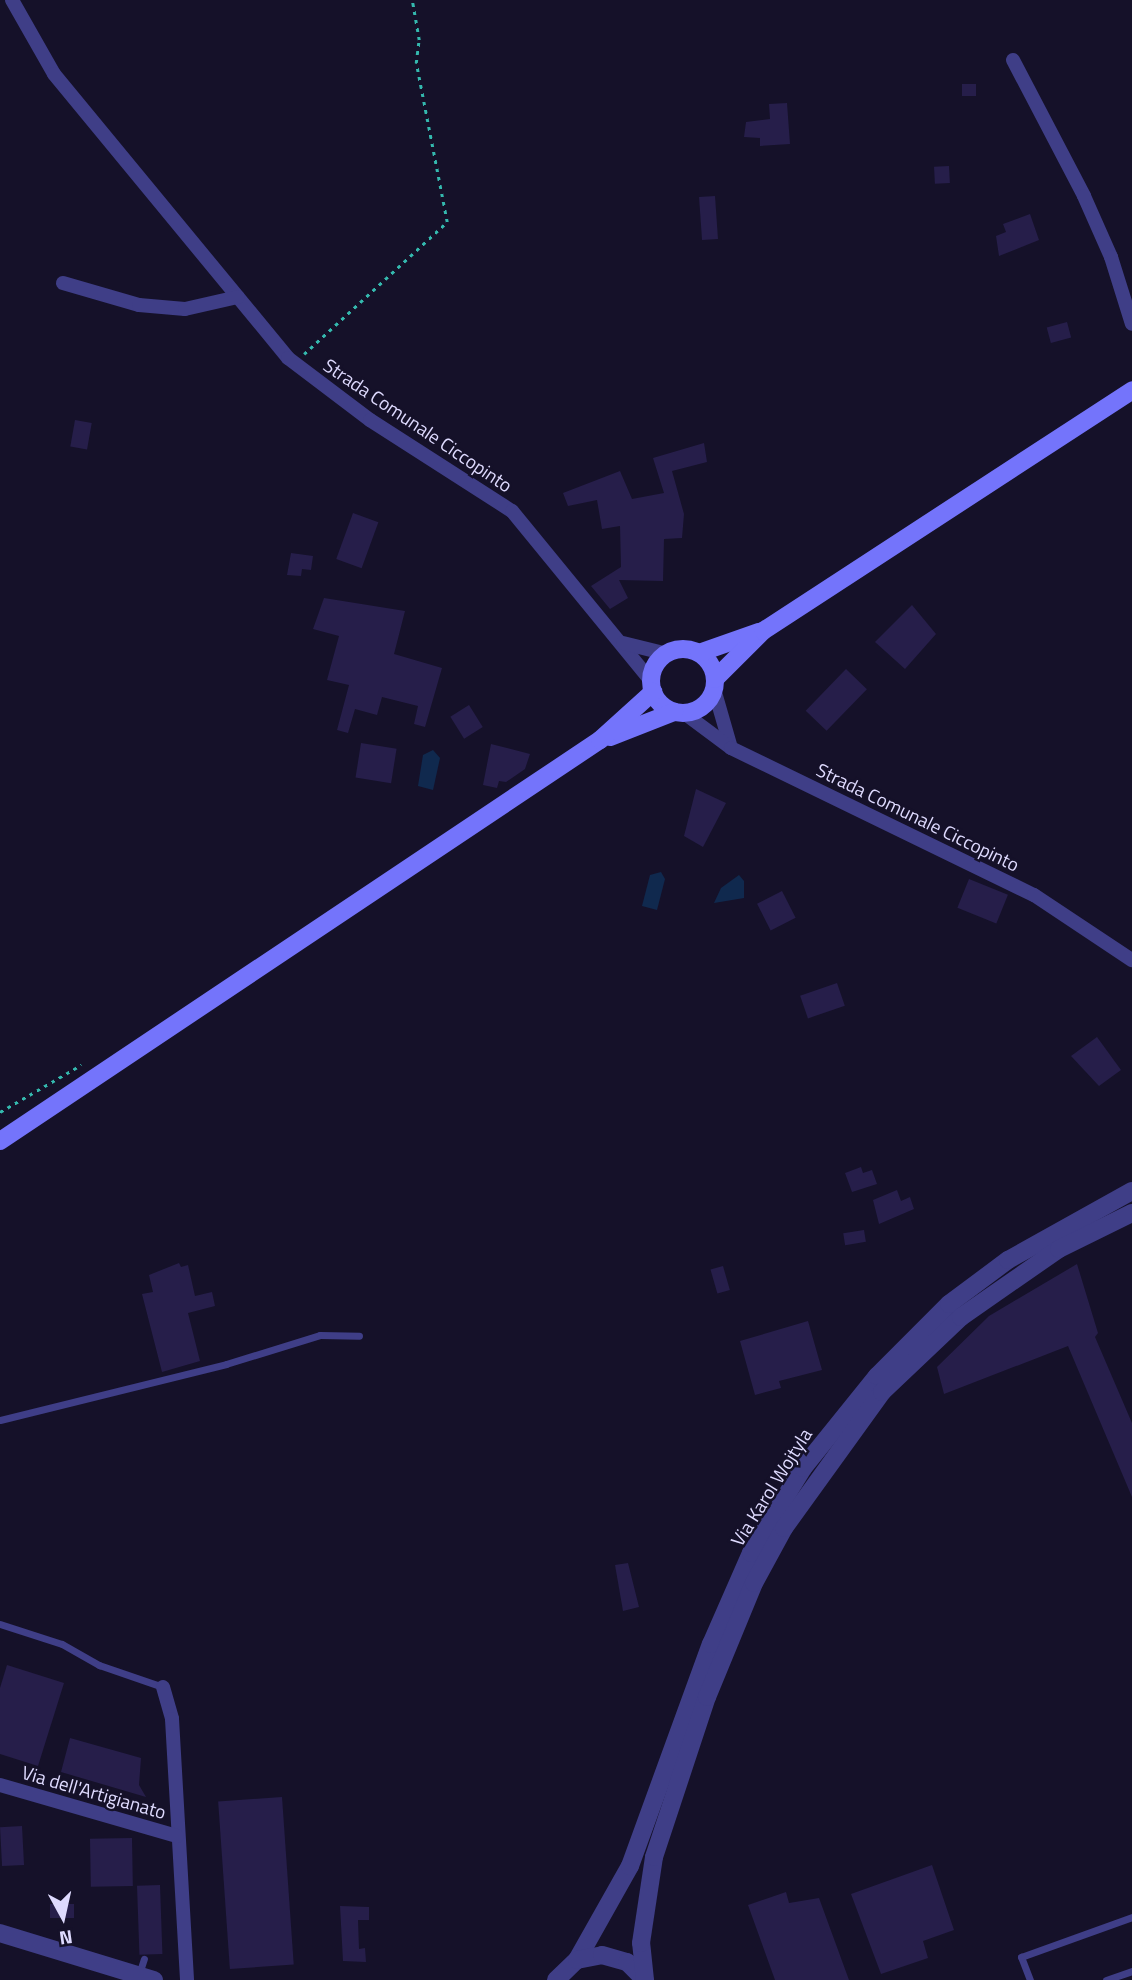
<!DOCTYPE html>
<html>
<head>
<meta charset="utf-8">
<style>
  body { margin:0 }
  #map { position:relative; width:1132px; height:1980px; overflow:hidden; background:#151129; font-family:"Titillium Web",sans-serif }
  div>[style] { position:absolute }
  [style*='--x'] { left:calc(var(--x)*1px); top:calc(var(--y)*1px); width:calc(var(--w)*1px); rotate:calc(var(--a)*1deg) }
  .water>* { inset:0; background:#10294e }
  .building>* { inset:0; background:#261e4a; transform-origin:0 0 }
  .path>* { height:2.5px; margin-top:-1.25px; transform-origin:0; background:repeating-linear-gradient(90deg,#34b9ae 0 3.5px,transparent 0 8.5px) }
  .service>* { height:7px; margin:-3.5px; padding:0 3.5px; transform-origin:3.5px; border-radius:3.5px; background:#3f3e87 }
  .minor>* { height:14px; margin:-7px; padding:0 7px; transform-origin:7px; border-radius:7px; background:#3f3e87 }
  .tertiary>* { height:18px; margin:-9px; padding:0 9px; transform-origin:9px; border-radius:9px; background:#3f3e87 }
  .secondary>* { height:18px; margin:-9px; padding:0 9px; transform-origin:9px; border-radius:9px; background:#7474fb }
  .secondary>.ring { margin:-9px; padding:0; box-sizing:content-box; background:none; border:18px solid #7474fb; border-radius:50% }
  span { translate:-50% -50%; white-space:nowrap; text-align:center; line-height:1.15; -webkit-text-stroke:5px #151129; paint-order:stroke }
  .street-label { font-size:19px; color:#dedafe }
  .north { position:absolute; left:28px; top:1882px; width:70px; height:70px; -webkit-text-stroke:5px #151129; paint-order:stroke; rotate:172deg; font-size:19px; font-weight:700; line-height:28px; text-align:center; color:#dedafe }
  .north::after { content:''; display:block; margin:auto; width:24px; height:32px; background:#dedafe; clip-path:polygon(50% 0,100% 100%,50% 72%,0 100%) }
</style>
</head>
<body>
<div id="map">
  <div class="water">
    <div style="clip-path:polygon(433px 750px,440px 758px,433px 790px,418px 786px,423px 755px)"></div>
    <div style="clip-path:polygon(661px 872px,665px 879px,657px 910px,642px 906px,650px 875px)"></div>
    <div style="clip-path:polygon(739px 875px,744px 881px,744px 898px,714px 903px,721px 888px)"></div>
  </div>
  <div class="building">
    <div style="left:962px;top:84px;width:14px;height:12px"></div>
    <div style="clip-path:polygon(787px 103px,790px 144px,760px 146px,760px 138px,744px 137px,746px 122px,770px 119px,769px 104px)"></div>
    <div style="left:949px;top:166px;width:17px;height:15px;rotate:87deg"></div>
    <div style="left:715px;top:196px;width:43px;height:16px;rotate:86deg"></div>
    <div style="clip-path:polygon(1030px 214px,1039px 240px,999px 256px,996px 236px,1006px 232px,1003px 224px)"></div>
    <div style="left:1067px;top:322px;width:16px;height:21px;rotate:75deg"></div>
    <div style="left:75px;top:420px;width:17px;height:27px;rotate:10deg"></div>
    <div style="clip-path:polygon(704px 443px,707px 462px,672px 471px,684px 514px,682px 538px,664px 539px,663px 581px,619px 580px,628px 598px,610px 609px,591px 586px,621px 567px,620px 526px,602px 529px,597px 500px,568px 506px,563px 493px,620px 471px,632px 499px,664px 493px,653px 458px)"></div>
    <div style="left:353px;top:513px;width:27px;height:49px;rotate:20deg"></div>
    <div style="clip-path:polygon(291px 553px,313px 556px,311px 570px,302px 569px,301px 576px,287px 575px)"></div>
    <div style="clip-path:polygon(324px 598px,405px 611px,394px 654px,442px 668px,425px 727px,414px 724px,418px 706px,382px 697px,377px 715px,355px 709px,348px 733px,337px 730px,349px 685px,327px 680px,339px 636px,313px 629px)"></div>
    <div style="clip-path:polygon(912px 605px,936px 634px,905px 669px,875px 642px)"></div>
    <div style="left:846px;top:669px;width:29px;height:58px;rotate:44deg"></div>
    <div style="left:469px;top:705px;width:26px;height:22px;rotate:58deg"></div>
    <div style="left:361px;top:743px;width:36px;height:35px;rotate:9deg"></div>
    <div style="clip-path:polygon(491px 744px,530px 754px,525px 769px,506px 782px,499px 781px,497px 788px,483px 785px)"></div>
    <div style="clip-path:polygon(696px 789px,726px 803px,703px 847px,684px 836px)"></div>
    <div style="left:969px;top:879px;width:42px;height:31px;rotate:22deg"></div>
    <div style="left:782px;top:891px;width:30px;height:28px;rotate:63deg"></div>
    <div style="left:837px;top:983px;width:24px;height:39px;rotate:71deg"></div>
    <div style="clip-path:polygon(1097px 1037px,1121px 1070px,1099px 1086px,1071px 1056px)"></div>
    <div style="clip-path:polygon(861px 1167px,863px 1173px,872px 1170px,877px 1184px,852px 1192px,845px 1173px)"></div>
    <div style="clip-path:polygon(897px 1190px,901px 1201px,910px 1197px,914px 1209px,879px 1224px,873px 1200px)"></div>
    <div style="left:864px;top:1230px;width:12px;height:21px;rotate:81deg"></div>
    <div style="clip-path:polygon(179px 1263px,181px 1267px,188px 1265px,195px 1296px,212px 1292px,215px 1306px,188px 1313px,200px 1361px,162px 1372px,142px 1294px,153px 1292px,149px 1275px)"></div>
    <div style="clip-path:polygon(1077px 1264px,1098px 1333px,1095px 1337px,1132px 1423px,1132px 1497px,1068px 1346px,944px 1394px,937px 1367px,989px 1316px)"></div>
    <div style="left:723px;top:1266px;width:25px;height:13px;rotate:74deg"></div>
    <div style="clip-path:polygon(808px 1321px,822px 1370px,779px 1381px,781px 1388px,755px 1395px,740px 1341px)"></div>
    <div style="clip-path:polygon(628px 1563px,639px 1607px,623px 1611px,615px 1565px)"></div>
    <div style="clip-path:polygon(7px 1665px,64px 1683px,38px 1766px,0 1754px,0 1688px)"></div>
    <div style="clip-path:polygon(70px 1738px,141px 1758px,139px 1785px,146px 1797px,61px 1772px)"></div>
    <div style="left:282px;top:1797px;width:168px;height:64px;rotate:86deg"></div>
    <div style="left:22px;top:1826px;width:39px;height:22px;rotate:87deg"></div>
    <div style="left:132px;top:1838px;width:48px;height:42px;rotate:89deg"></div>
    <div style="clip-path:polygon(932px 1865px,954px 1930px,923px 1941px,928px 1958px,881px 1974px,851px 1894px)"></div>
    <div style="left:160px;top:1885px;width:69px;height:23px;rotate:88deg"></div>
    <div style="clip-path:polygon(786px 1892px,789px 1903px,819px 1898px,849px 1980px,775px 1980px,748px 1905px)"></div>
    <div style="left:74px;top:1904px;width:14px;height:24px;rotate:90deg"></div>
    <div style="clip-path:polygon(340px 1906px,369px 1907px,369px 1920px,358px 1920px,359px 1949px,365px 1948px,366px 1962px,343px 1961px)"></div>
  </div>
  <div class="path">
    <div style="--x:304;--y:354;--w:195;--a:-42.7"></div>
    <div style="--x:447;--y:222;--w:162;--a:-101"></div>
    <div style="--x:416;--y:63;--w:23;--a:-83"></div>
    <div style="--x:419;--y:40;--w:41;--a:-99.9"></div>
    <div style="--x:0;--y:1112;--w:94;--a:-30.1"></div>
  </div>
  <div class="service">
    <div style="--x:0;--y:1420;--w:233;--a:-13.9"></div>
    <div style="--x:226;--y:1364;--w:98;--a:-17.1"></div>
    <div style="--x:320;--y:1335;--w:39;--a:1"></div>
    <div style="--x:0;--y:1624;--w:65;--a:17.9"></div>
    <div style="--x:62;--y:1644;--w:43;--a:29.6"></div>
    <div style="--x:99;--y:1665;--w:68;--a:19"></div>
    <div style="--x:139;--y:1974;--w:16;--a:-72"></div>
    <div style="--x:1030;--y:1980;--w:25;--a:-111"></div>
    <div style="--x:1021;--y:1957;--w:118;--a:-19.8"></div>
    <div style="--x:1106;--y:1980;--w:28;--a:-19"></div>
  </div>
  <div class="minor">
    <div style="--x:12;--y:0;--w:85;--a:60.4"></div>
    <div style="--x:54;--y:74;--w:368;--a:50.5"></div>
    <div style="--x:288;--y:358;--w:103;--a:37.1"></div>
    <div style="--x:370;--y:420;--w:169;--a:32.7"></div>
    <div style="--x:512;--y:511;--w:220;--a:50.7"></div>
    <div style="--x:1013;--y:60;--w:153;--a:62.4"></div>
    <div style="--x:1084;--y:196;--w:67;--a:66.1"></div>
    <div style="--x:1111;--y:257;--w:70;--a:72.6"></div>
    <div style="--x:63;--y:283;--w:79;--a:16.1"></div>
    <div style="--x:139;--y:305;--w:46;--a:5"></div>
    <div style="--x:185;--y:309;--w:54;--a:-12.8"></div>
    <div style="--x:623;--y:643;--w:45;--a:14"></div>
    <div style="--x:714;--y:689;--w:61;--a:73.9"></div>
    <div style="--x:684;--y:713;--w:59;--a:36.7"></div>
    <div style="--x:731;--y:748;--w:337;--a:25.9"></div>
    <div style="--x:1034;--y:895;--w:118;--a:33.6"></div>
    <div style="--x:163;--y:1687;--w:33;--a:74"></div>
    <div style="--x:172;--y:1719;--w:261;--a:86.7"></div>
    <div style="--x:0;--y:1785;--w:184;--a:16.1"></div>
  </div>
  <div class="tertiary">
    <div style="--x:0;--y:1933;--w:161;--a:17"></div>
    <div style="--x:577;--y:1960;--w:108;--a:-60.6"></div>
    <div style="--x:630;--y:1866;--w:236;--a:-70"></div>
    <div style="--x:711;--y:1644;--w:99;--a:-66.3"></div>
    <div style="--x:751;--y:1553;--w:100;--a:-58.5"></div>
    <div style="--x:803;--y:1468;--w:118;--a:-51.2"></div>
    <div style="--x:877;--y:1376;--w:102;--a:-45"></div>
    <div style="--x:949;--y:1304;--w:74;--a:-36.7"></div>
    <div style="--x:1008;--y:1260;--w:142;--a:-29.1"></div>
    <div style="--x:556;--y:1980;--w:29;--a:-44"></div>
    <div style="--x:577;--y:1960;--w:25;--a:-11"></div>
    <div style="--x:602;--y:1955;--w:26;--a:16"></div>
    <div style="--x:627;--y:1962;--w:25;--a:45"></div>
    <div style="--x:645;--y:1980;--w:37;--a:-96"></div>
    <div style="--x:641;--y:1943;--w:87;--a:-81.4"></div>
    <div style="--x:654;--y:1857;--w:169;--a:-71.7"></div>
    <div style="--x:707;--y:1697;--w:123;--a:-67.6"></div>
    <div style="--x:754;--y:1583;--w:63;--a:-61.4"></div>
    <div style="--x:784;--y:1528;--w:168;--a:-54.2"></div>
    <div style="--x:882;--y:1392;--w:109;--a:-43.5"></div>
    <div style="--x:961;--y:1317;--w:119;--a:-34.8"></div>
    <div style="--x:1059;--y:1249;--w:81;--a:-26.3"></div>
  </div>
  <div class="secondary">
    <div class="ring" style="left:651px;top:649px;width:46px;height:46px"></div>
    <div style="--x:699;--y:653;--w:64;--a:-19.3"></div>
    <div style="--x:715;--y:679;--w:68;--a:-45"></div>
    <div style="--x:763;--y:631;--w:441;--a:-33.1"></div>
    <div style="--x:610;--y:737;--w:69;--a:-21.3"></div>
    <div style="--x:0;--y:1141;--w:722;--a:-33.76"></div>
    <div style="--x:600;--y:740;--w:72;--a:-42.2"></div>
  </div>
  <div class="street-label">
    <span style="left:418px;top:425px;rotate:34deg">Strada Comunale Ciccopinto</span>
    <span style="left:918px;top:817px;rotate:26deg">Strada Comunale Ciccopinto</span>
    <span style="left:771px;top:1487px;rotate:-58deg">Via Karol Wojtyla</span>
    <span style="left:94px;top:1792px;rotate:16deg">Via dell'Artigianato</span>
  </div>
  <div class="north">N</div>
</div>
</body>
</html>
